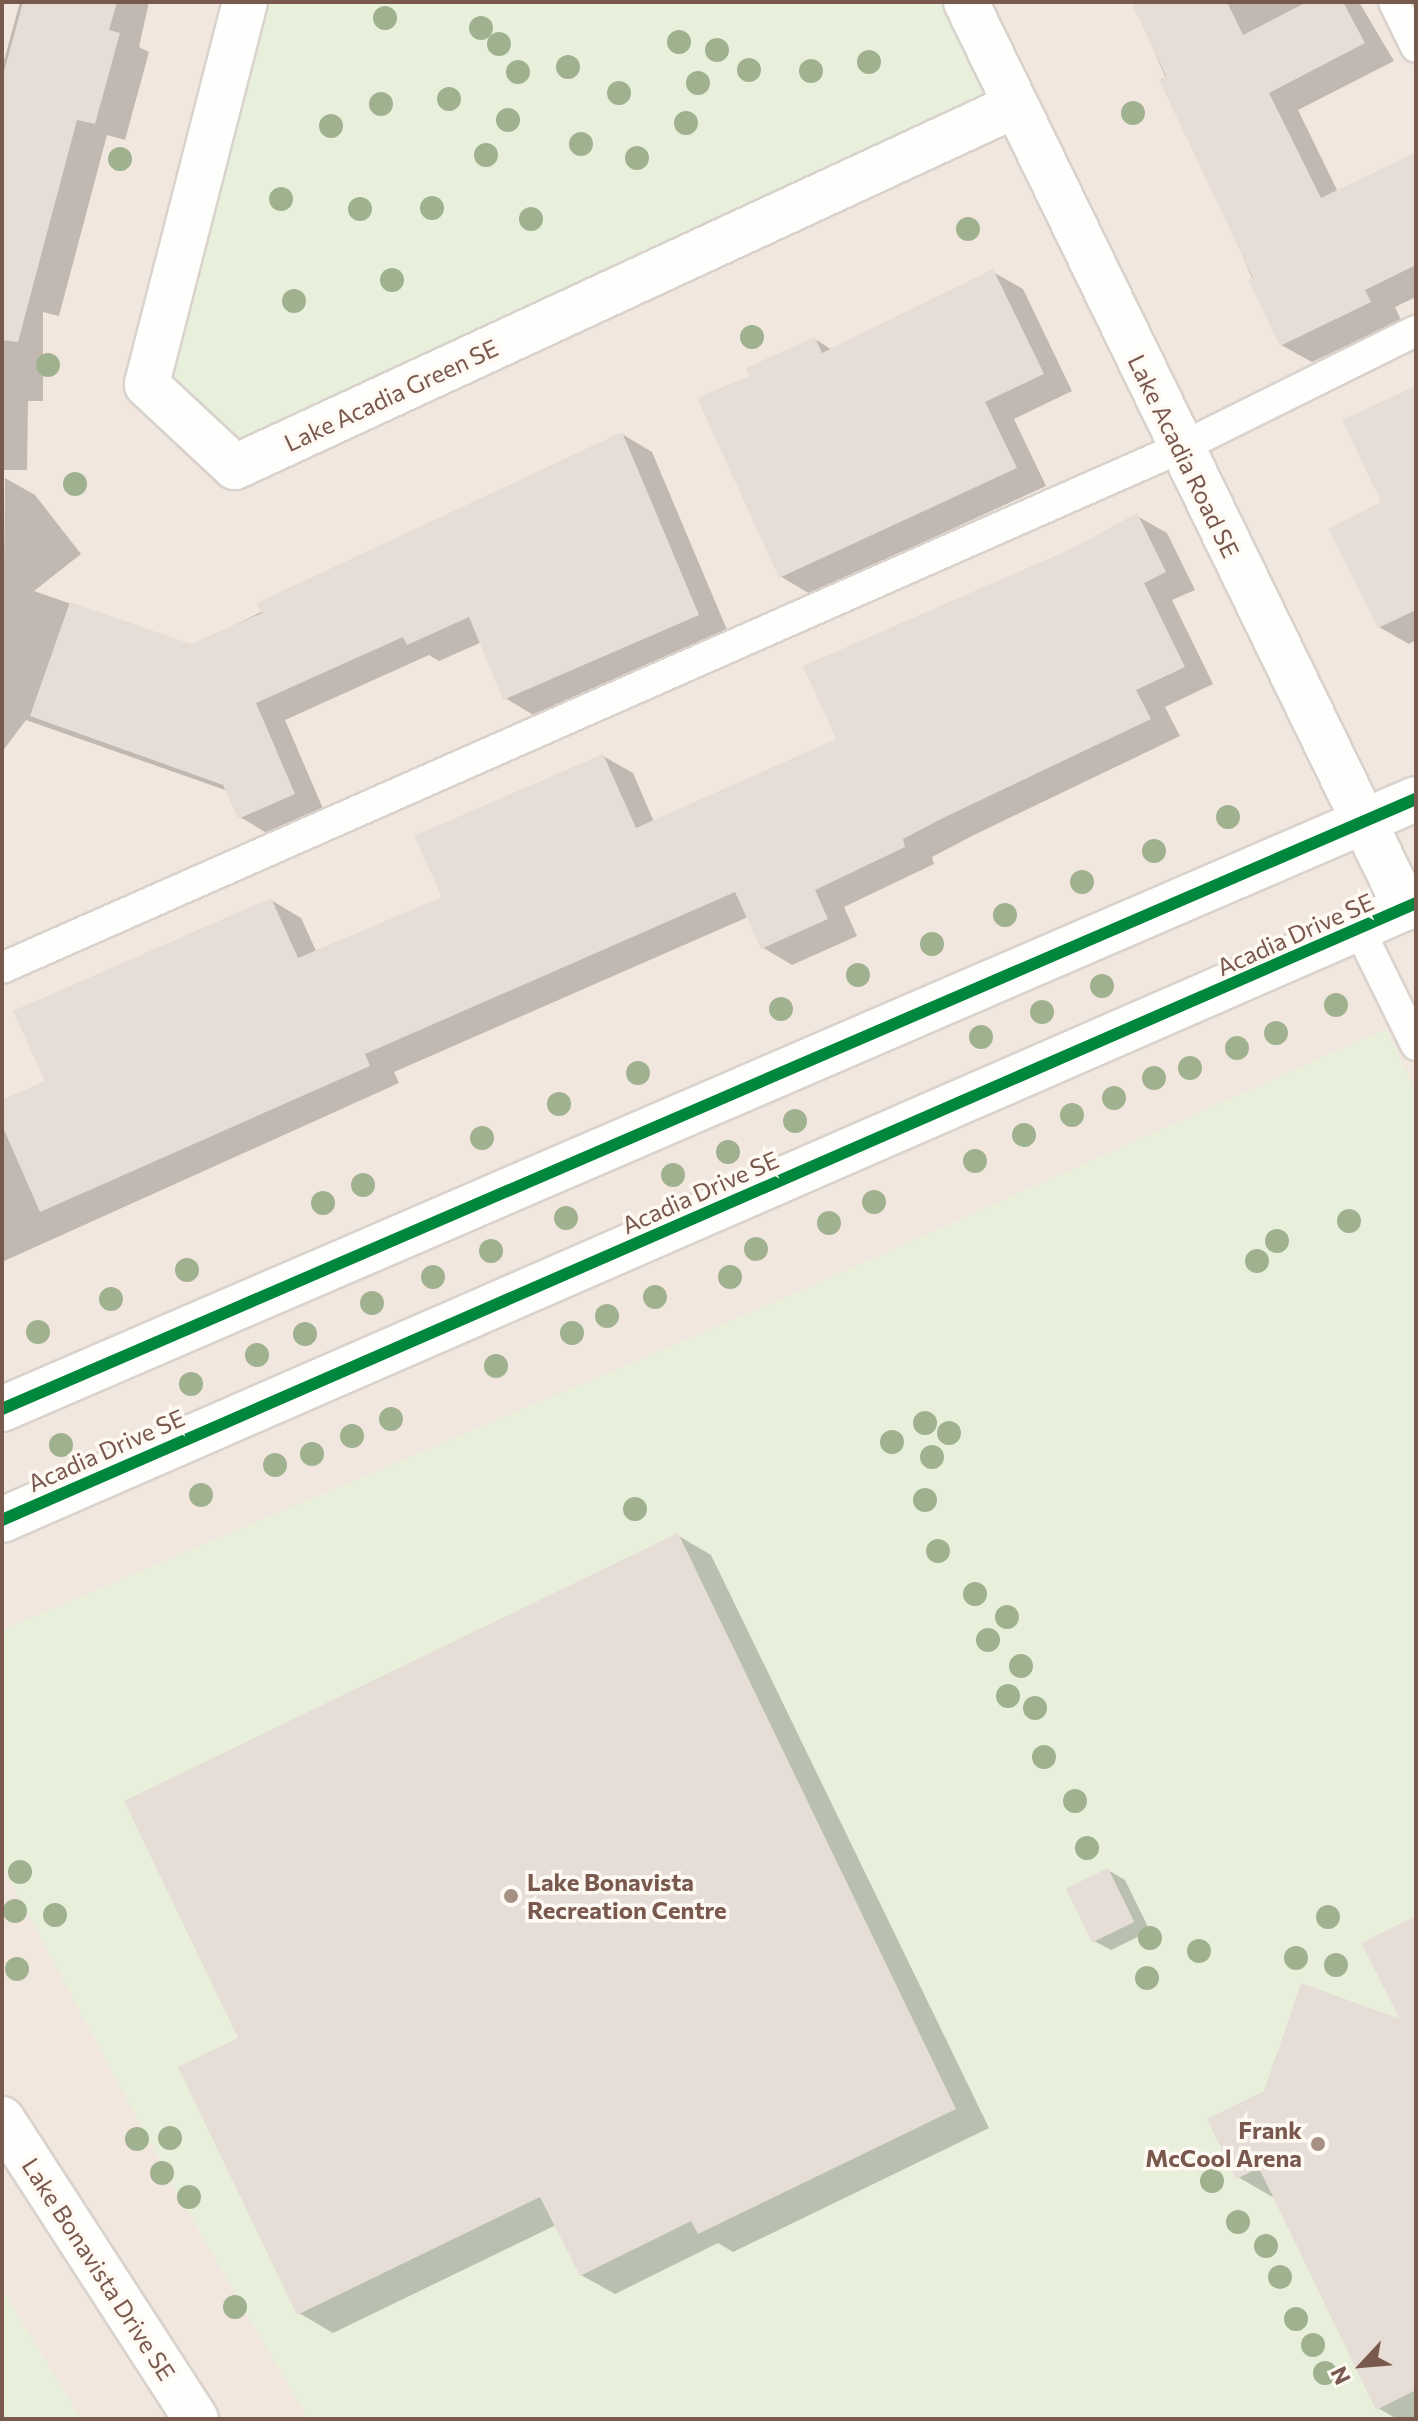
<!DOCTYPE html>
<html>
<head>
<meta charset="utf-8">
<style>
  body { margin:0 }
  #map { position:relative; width:1418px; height:2421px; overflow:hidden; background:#f9f5f0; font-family:Commissioner,sans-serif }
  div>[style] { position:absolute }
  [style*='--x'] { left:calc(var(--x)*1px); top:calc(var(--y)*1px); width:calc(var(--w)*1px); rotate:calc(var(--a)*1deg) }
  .residential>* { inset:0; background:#f2e7de; transform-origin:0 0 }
  .green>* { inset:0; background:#e8f0db }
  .shadow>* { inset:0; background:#0003 }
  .building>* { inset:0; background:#e6ddd7; transform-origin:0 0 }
  .roads { filter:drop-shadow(2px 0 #d9d2cd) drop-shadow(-2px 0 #d9d2cd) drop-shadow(0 2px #d9d2cd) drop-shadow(0 -2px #d9d2cd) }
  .service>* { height:30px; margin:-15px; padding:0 15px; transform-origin:15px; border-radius:15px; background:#fefefd }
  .minor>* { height:44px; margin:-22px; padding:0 22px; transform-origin:22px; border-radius:22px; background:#fefefd }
  .tertiary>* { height:44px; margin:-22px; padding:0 22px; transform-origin:22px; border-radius:22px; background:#fefefd }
  .cycleway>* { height:12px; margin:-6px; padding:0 6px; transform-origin:6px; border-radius:6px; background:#00873e }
  .trees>* { width:24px; height:24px; margin:-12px; border-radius:50%; background:#a0b190 }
  .dots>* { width:22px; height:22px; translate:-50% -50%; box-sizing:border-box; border:4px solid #fff9f3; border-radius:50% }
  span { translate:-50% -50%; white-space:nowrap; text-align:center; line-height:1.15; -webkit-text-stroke:7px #fff9f3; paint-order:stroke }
  .street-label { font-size:24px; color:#79594d }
  .poi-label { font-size:24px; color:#79594d; font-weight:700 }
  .left { translate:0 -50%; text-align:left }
  .right { translate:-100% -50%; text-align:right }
  .frame { position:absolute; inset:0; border:4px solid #79594d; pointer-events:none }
  .north { position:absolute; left:1322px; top:2325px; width:80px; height:80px; -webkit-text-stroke:6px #fff9f3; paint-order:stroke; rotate:244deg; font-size:22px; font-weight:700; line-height:32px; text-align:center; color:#79594d }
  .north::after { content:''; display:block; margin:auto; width:28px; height:36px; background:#79594d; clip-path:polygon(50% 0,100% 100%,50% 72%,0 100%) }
</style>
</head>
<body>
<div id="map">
  <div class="residential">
    <div style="left:2px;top:2px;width:1414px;height:2417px"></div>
  </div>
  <div class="green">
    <div style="clip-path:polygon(245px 2px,966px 2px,1014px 106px,235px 467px,147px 385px)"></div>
    <div style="clip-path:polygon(1386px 1029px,1416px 1091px,1416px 2419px,308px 2419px,177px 2193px,2px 1865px,2px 1630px,780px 1300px)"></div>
    <div style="clip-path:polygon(2px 2289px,81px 2419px,2px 2419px)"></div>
  </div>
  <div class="shadow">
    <div style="clip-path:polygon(20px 2px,149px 2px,139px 47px,149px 52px,125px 140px,107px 135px,59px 316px,43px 312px,43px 401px,28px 401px,27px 470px,2px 470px,2px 68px)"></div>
    <div style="clip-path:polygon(1133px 2px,1359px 2px,1394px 61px,1298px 110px,1338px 192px,1416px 158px,1416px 297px,1395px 307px,1401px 320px,1312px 362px,1281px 345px)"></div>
    <div style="clip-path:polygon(993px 272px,1023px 289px,1072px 391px,1014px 419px,1046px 486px,810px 594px,780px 576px,751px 377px,815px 339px,832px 350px)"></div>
    <div style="clip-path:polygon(1416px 386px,1416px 640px,1409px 644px,1379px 627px,1383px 503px)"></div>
    <div style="clip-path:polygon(622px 434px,652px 452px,728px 632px,535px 716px,505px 698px,482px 642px,439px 661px,429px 655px,285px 720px,324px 811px,270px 835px,240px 817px,228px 791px,26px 720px,2px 752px,5px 478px,35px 495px,81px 554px,34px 591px,192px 646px)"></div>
    <div style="clip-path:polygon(1137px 516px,1167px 533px,1195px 590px,1172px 600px,1213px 684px,1165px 707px,1180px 736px,974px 835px,932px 857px,934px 864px,844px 907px,857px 936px,792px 965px,762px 947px,748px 917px,394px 1072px,399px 1083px,2px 1262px,2px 1102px,48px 1082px,271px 900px,301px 918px,317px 953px,445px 898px,603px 756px,633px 773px,654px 822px,839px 740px,1074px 550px)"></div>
    <div style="clip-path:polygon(677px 1535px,711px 1555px,989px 2128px,733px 2252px,718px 2243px,615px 2294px,581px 2275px,556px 2225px,333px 2333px,299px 2313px,241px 2039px)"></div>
    <div style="clip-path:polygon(1108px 1870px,1125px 1880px,1150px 1931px,1111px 1950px,1094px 1941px)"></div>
    <div style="clip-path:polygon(1416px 1919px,1416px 2419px,1397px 2419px,1378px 2408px,1276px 2199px,1238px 2177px,1404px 2023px)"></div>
  </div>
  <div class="building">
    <div style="clip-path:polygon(23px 2px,117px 2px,109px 30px,120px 33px,95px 124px,77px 120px,18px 342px,2px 340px,2px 79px)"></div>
    <div style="clip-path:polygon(1131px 2px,1227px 2px,1243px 35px,1307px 2px,1343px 2px,1365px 43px,1269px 93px,1321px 198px,1416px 152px,1416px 265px,1365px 290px,1371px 302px,1280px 346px,1248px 280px,1253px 278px,1159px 80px,1166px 76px)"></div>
    <div style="clip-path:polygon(993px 269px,1044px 374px,985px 402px,1017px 468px,779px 578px,697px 398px,749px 376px,746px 368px,815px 337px,822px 353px)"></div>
    <div style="clip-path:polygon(1416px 386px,1416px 610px,1378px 628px,1328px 529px,1381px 502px,1342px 420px)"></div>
    <div style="clip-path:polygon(622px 432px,699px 615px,503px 700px,469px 617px,407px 645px,403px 637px,256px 703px,295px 794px,238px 819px,223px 785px,30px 716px,70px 602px,191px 644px,262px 613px,257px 603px)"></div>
    <div style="clip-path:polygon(1137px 513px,1166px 572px,1144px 583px,1185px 667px,1136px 690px,1151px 719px,943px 818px,903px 839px,905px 847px,815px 890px,828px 919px,761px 949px,735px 892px,365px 1054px,370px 1066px,40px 1212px,2px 1125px,2px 1100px,45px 1081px,13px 1011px,271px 898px,298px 958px,442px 897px,414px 836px,603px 754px,636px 828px,836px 739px,803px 666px,1073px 548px)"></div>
    <div style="clip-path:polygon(678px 1533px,956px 2109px,698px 2234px,691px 2221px,580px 2276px,540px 2197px,297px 2315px,178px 2067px,238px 2038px,124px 1801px)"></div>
    <div style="left:1108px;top:1868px;width:60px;height:47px;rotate:64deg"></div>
    <div style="clip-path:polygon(1416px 1916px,1416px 2390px,1376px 2410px,1259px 2168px,1236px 2179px,1207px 2119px,1264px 2091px,1301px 1983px,1400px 2019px,1361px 1943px)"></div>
  </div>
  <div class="roads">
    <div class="service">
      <div style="--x:1394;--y:2;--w:50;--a:63.9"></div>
      <div style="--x:1360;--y:931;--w:127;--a:63.8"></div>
      <div style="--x:2;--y:968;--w:1288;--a:-23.82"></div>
      <div style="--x:1180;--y:448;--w:263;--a:-26.4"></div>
    </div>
    <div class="minor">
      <div style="--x:245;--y:2;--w:395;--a:104.4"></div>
      <div style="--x:147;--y:385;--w:120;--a:43"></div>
      <div style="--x:235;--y:467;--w:859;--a:-24.86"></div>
      <div style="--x:966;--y:2;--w:1007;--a:64.1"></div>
    </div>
    <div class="tertiary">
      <div style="--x:2;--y:1409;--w:1540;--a:-23.34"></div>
      <div style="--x:2;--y:1520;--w:1543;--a:-23.57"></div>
      <div style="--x:2;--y:2119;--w:357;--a:57.1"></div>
    </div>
  </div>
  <div class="cycleway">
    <div style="--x:2;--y:1409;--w:1540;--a:-23.34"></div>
    <div style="--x:2;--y:1520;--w:1543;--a:-23.57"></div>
  </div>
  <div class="trees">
    <div style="left:385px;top:18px"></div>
    <div style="left:481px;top:28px"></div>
    <div style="left:679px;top:42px"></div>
    <div style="left:499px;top:44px"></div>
    <div style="left:717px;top:50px"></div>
    <div style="left:869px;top:62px"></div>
    <div style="left:568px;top:67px"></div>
    <div style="left:749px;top:70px"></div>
    <div style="left:811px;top:71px"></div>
    <div style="left:518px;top:72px"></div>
    <div style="left:698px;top:83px"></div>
    <div style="left:619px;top:93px"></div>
    <div style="left:449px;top:99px"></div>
    <div style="left:381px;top:104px"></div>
    <div style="left:1133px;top:113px"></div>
    <div style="left:508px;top:120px"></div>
    <div style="left:686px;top:123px"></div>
    <div style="left:331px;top:126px"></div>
    <div style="left:581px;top:144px"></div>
    <div style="left:486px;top:155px"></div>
    <div style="left:637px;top:158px"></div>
    <div style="left:120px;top:159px"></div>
    <div style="left:281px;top:199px"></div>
    <div style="left:432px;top:208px"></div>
    <div style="left:360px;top:209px"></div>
    <div style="left:531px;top:219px"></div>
    <div style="left:968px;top:229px"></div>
    <div style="left:392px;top:280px"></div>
    <div style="left:294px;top:301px"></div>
    <div style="left:752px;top:337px"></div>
    <div style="left:48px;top:365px"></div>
    <div style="left:75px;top:484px"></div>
    <div style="left:1228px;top:817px"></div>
    <div style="left:1154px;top:851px"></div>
    <div style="left:1082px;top:882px"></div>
    <div style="left:1005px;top:915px"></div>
    <div style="left:932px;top:944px"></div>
    <div style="left:858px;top:975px"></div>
    <div style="left:1102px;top:986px"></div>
    <div style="left:1336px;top:1005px"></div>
    <div style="left:781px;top:1009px"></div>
    <div style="left:1042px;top:1012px"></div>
    <div style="left:1276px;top:1033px"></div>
    <div style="left:981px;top:1037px"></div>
    <div style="left:1237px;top:1048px"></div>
    <div style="left:1190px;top:1068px"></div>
    <div style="left:638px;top:1073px"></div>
    <div style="left:1154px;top:1078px"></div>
    <div style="left:1114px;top:1098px"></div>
    <div style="left:559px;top:1104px"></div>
    <div style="left:1072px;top:1115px"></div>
    <div style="left:795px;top:1121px"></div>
    <div style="left:1024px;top:1135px"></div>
    <div style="left:482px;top:1138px"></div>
    <div style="left:728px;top:1152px"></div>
    <div style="left:975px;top:1161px"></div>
    <div style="left:673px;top:1175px"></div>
    <div style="left:363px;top:1185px"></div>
    <div style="left:874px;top:1202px"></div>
    <div style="left:323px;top:1203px"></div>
    <div style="left:566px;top:1218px"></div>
    <div style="left:1349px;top:1221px"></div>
    <div style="left:829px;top:1223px"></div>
    <div style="left:1277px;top:1241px"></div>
    <div style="left:756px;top:1249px"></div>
    <div style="left:491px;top:1251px"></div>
    <div style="left:1257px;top:1261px"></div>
    <div style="left:187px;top:1270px"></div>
    <div style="left:433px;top:1277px"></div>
    <div style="left:730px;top:1277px"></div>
    <div style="left:655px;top:1297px"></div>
    <div style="left:111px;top:1299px"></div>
    <div style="left:372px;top:1303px"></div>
    <div style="left:607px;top:1316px"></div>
    <div style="left:38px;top:1332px"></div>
    <div style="left:572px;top:1333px"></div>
    <div style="left:305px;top:1334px"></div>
    <div style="left:257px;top:1355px"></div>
    <div style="left:496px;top:1366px"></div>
    <div style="left:191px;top:1384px"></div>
    <div style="left:391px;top:1419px"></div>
    <div style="left:925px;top:1423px"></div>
    <div style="left:949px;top:1433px"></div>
    <div style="left:352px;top:1436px"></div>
    <div style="left:892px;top:1442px"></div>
    <div style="left:61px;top:1445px"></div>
    <div style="left:312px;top:1454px"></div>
    <div style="left:932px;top:1457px"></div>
    <div style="left:275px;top:1465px"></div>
    <div style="left:201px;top:1495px"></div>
    <div style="left:925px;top:1500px"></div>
    <div style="left:635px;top:1509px"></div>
    <div style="left:938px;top:1551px"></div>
    <div style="left:975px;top:1594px"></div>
    <div style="left:1007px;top:1617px"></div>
    <div style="left:988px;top:1640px"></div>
    <div style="left:1021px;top:1666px"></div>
    <div style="left:1008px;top:1696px"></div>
    <div style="left:1035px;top:1708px"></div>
    <div style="left:1044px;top:1757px"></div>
    <div style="left:1075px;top:1801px"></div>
    <div style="left:1087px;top:1848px"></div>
    <div style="left:20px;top:1872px"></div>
    <div style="left:15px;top:1911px"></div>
    <div style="left:55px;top:1915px"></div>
    <div style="left:1328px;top:1917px"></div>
    <div style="left:1150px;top:1938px"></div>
    <div style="left:1199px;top:1951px"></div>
    <div style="left:1296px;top:1958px"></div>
    <div style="left:1336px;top:1965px"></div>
    <div style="left:17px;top:1969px"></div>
    <div style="left:1147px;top:1978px"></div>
    <div style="left:170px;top:2138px"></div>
    <div style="left:137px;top:2139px"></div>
    <div style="left:162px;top:2173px"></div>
    <div style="left:1212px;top:2181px"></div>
    <div style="left:189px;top:2197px"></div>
    <div style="left:1238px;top:2222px"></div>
    <div style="left:1266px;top:2246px"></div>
    <div style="left:1280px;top:2277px"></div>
    <div style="left:235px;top:2307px"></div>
    <div style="left:1296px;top:2319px"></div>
    <div style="left:1313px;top:2345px"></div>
    <div style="left:1325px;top:2373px"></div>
  </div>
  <div class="dots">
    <div style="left:511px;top:1896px;background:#a69086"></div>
    <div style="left:1318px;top:2144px;background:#a69086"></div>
  </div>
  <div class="street-label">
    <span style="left:391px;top:395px;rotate:-25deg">Lake Acadia Green SE</span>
    <span style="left:1184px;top:456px;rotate:64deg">Lake Acadia Road SE</span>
    <span style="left:1295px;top:934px;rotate:-24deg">Acadia Drive SE</span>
    <span style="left:700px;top:1192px;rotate:-24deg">Acadia Drive SE</span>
    <span style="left:106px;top:1450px;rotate:-24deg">Acadia Drive SE</span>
    <span style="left:99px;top:2269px;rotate:57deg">Lake Bonavista Drive SE</span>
  </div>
  <div class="poi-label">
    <span class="left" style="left:527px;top:1896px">Lake Bonavista<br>Recreation Centre</span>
    <span class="right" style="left:1302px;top:2144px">Frank<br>McCool Arena</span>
  </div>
  <div class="frame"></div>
  <div class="north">N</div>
</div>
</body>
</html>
